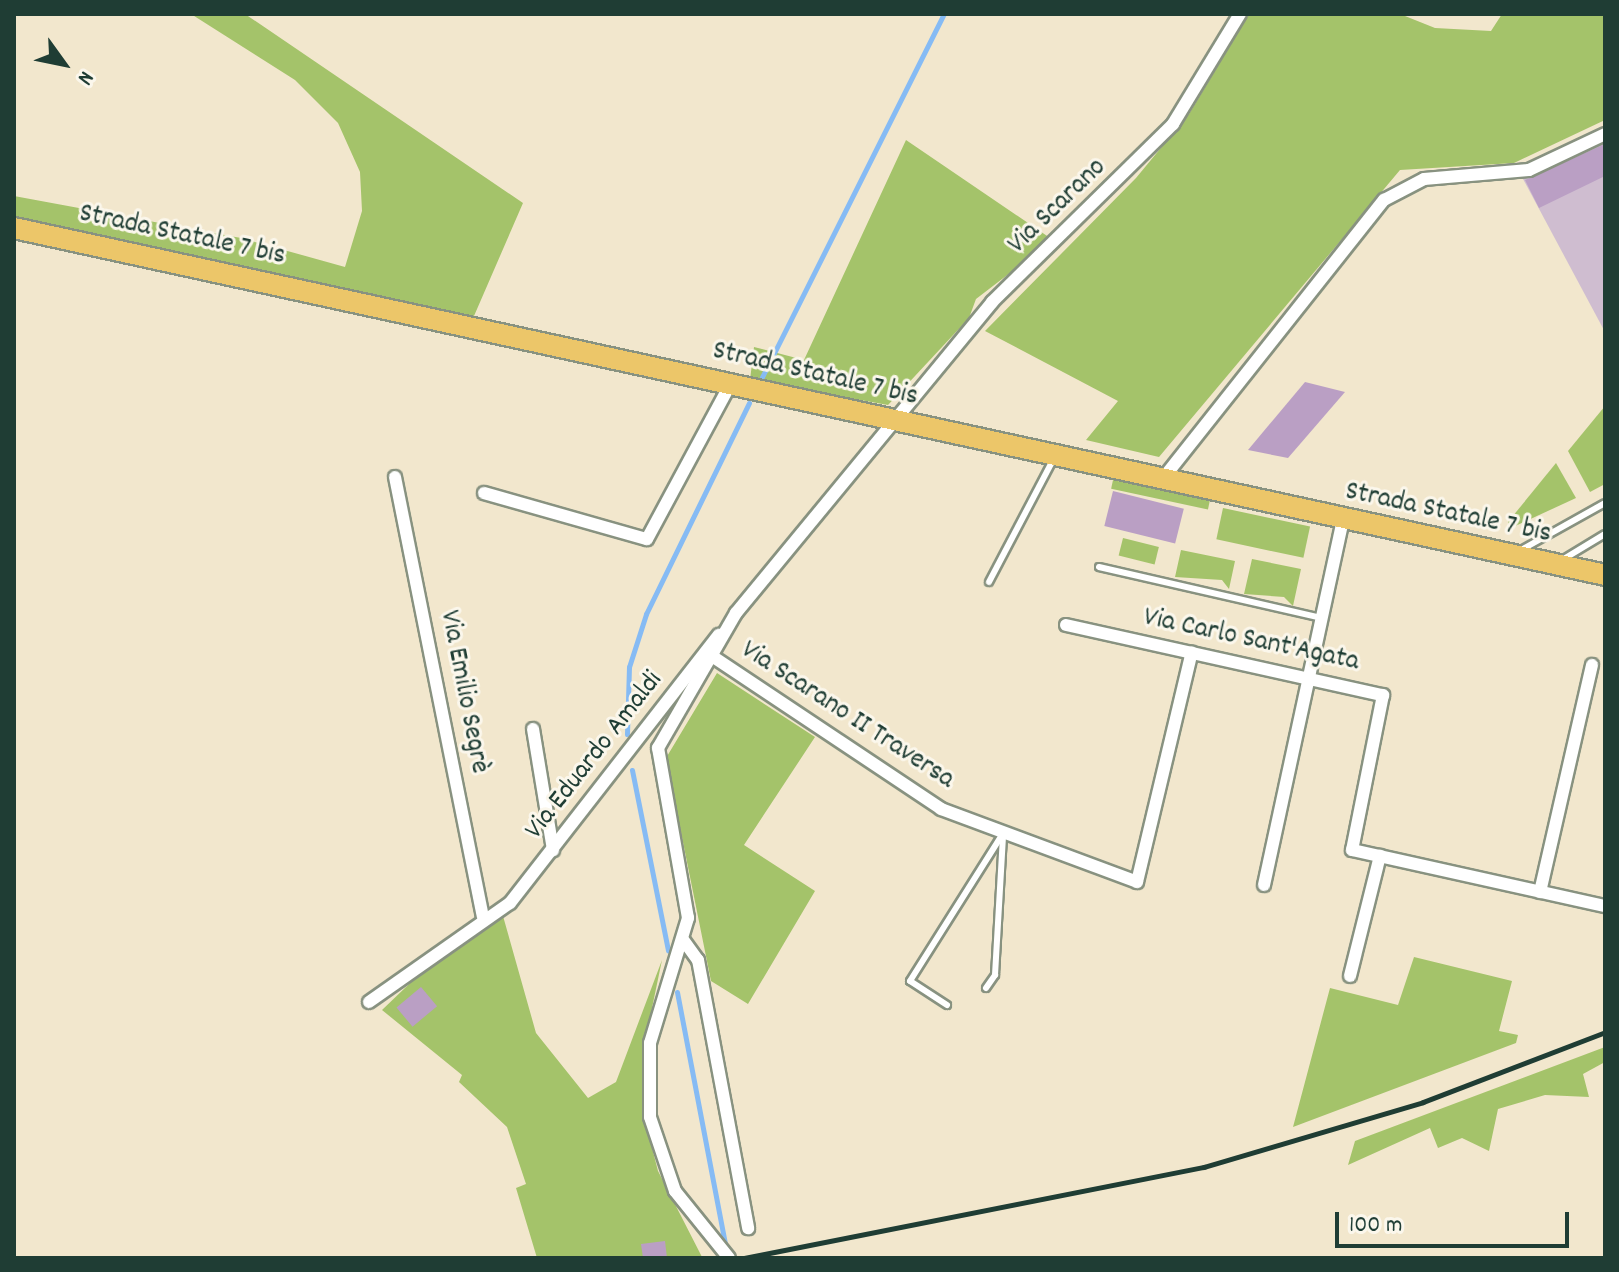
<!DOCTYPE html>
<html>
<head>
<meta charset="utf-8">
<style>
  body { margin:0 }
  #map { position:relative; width:1619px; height:1272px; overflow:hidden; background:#f2e7cd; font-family:Dekko,sans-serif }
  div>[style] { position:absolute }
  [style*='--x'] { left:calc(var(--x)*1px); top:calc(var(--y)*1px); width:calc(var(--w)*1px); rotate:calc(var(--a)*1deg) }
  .industrial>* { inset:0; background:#cfbdd0 }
  .green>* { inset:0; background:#a4c36a; transform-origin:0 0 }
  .stream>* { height:5px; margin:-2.5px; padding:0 2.5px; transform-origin:2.5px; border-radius:2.5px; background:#86bbf4 }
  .building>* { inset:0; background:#ba9fc4; transform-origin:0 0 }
  .roads { filter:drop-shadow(2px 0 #889280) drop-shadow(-2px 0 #889280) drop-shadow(0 2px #889280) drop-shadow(0 -2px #889280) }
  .lane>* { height:6px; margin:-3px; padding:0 3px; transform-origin:3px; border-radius:3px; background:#fff }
  .street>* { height:12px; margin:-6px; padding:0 6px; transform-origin:6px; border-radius:6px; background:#fff }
  .primary>* { height:20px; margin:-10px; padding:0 10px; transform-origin:10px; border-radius:10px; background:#ecc669 }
  .rail>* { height:5px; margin:-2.5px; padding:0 2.5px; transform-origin:2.5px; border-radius:2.5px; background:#1f3d34 }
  span { translate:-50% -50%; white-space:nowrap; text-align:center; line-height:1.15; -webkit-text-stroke:6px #fbf7ec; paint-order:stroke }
  .street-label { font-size:28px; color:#1f3d34 }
  .frame { position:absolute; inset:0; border:16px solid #1f3d34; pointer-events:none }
  .north { position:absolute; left:24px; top:24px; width:80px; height:80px; -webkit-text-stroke:6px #fbf7ec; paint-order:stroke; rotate:123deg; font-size:22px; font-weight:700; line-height:32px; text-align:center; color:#1f3d34 }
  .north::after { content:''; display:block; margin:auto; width:28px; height:36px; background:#1f3d34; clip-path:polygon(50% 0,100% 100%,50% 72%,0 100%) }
  .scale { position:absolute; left:1335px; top:1212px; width:234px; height:36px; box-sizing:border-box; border:4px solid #1f3d34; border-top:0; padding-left:10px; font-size:24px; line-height:28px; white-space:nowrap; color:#1f3d34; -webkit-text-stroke:6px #fbf7ec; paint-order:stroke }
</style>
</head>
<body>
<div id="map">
  <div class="industrial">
    <div style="clip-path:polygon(1605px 140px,1605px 332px,1523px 179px)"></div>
  </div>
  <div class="green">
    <div style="clip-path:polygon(191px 14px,245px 14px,523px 203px,474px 316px,14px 217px,14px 196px,241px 238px,345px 267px,362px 211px,360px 172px,338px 123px,295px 80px)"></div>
    <div style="clip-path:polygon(1249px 14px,1400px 14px,1435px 28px,1491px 31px,1502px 14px,1605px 14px,1605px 120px,1514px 163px,1400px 170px,1159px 457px,1086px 440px,1118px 401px,985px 331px,1136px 178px,1189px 114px)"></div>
    <div style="clip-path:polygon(906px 140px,1053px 240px,976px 299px,969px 318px,888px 405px,750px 380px,754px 347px,804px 360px)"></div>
    <div style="clip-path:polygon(1605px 406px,1605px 484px,1590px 492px,1568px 451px)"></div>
    <div style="clip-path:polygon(1556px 463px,1576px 498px,1511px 528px,1508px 522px)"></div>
    <div style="left:1113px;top:480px;width:99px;height:9px;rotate:12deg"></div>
    <div style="left:1223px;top:508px;width:89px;height:32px;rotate:12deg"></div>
    <div style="left:1123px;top:538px;width:37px;height:18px;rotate:14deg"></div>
    <div style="clip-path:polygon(1181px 550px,1235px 561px,1229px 589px,1222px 580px,1175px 577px)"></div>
    <div style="clip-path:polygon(1252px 559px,1301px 569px,1293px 606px,1284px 597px,1244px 594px)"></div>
    <div style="clip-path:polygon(717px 673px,815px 737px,744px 845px,815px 891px,748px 1004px,711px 981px,666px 758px)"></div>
    <div style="clip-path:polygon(503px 916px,536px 1033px,588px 1098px,616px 1082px,662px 960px,642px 1056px,642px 1109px,658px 1171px,702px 1257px,537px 1258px,516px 1188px,526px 1184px,507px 1127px,459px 1082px,462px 1075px,382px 1010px,454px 941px)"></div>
    <div style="clip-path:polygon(1414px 957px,1512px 981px,1499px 1031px,1518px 1035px,1516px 1043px,1293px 1127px,1330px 988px,1398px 1005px)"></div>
    <div style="clip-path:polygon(1605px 1047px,1605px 1062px,1583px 1074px,1589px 1097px,1545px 1095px,1498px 1109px,1489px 1151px,1462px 1138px,1438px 1148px,1430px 1128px,1348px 1165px,1355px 1141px)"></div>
  </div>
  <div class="stream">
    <div style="--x:762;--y:377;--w:406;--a:-63.4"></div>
    <div style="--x:627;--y:734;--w:67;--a:-88.3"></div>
    <div style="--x:629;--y:667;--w:56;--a:-72.2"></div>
    <div style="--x:646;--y:614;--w:235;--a:-64"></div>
    <div style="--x:632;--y:770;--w:184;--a:78.7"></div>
    <div style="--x:677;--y:992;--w:257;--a:79.2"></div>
  </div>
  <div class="building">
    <div style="clip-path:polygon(1605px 144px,1605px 176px,1539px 208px,1525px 180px)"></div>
    <div style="clip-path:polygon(1305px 382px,1345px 392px,1288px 458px,1248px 450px)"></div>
    <div style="left:1113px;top:491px;width:73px;height:36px;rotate:14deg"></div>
    <div style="left:421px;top:987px;width:25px;height:32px;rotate:50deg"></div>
    <div style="clip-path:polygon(665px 1241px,667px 1258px,643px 1258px,641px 1244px)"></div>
  </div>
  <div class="roads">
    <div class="lane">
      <div style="--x:1521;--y:550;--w:96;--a:-29.2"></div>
      <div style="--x:1562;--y:560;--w:50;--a:-31.2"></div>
      <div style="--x:1099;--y:567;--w:229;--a:12.9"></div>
      <div style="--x:989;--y:582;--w:138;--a:-62.3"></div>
      <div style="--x:986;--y:988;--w:16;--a:-55"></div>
      <div style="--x:995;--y:975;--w:139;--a:-86.7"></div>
      <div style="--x:947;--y:1005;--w:44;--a:-147"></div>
      <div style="--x:910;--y:981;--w:176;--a:-57.8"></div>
    </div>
    <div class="street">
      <div style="--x:395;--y:477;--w:448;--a:78.7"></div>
      <div style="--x:1161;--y:481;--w:359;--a:-51.6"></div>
      <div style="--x:1384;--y:200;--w:45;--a:-27.7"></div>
      <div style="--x:1424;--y:179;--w:105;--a:-4.9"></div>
      <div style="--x:1529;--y:170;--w:84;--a:-25.3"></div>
      <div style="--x:484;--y:493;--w:169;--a:15.8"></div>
      <div style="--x:647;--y:539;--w:175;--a:-61.7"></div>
      <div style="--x:1066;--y:625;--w:325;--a:12.5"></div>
      <div style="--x:1383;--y:695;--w:158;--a:101.3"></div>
      <div style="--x:1352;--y:850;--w:259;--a:12.5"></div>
      <div style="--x:715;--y:658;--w:272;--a:33.7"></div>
      <div style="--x:941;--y:809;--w:209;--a:20.4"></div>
      <div style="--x:1137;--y:882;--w:236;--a:-76.6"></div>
      <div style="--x:533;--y:729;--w:123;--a:80.6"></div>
      <div style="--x:1264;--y:885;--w:372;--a:-77.8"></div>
      <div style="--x:1540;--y:892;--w:233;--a:-77.1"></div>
      <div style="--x:684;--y:941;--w:24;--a:54"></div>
      <div style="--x:698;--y:960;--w:273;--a:79.4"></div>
      <div style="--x:1350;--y:976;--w:124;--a:-76"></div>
      <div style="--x:369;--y:1002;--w:172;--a:-35.1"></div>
      <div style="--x:510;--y:903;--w:340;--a:-52.1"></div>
      <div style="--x:729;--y:1258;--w:86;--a:-128.9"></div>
      <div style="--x:675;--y:1191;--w:78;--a:-108.7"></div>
      <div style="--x:650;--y:1117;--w:74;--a:-90"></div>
      <div style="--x:650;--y:1043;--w:131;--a:-73.1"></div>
      <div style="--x:688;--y:918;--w:173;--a:-100"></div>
      <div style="--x:658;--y:748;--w:156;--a:-60"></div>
      <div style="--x:736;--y:613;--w:403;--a:-50.5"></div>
      <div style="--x:992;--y:302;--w:254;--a:-44.5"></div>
      <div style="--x:1173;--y:124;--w:129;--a:-58.7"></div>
    </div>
    <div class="primary">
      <div style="--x:14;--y:228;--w:1628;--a:12.3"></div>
    </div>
  </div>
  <div class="rail">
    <div style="--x:744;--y:1258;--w:469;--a:-11.2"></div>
    <div style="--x:1204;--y:1167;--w:228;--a:-16.5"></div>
    <div style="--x:1423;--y:1102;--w:195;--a:-21"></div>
  </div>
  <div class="street-label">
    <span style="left:1058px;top:207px;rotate:-44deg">Via Scarano</span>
    <span style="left:182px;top:236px;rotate:12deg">Strada Statale 7 bis</span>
    <span style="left:815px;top:375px;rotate:13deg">Strada Statale 7 bis</span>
    <span style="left:1448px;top:514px;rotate:12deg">Strada Statale 7 bis</span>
    <span style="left:1251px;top:641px;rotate:12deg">Via Carlo Sant'Agata</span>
    <span style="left:463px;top:692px;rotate:79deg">Via Emilio Segrè</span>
    <span style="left:847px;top:716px;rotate:33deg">Via Scarano II Traversa</span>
    <span style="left:595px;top:756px;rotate:-52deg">Via Eduardo Amaldi</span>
  </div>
  <div class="frame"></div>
  <div class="north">N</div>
  <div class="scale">100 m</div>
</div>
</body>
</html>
